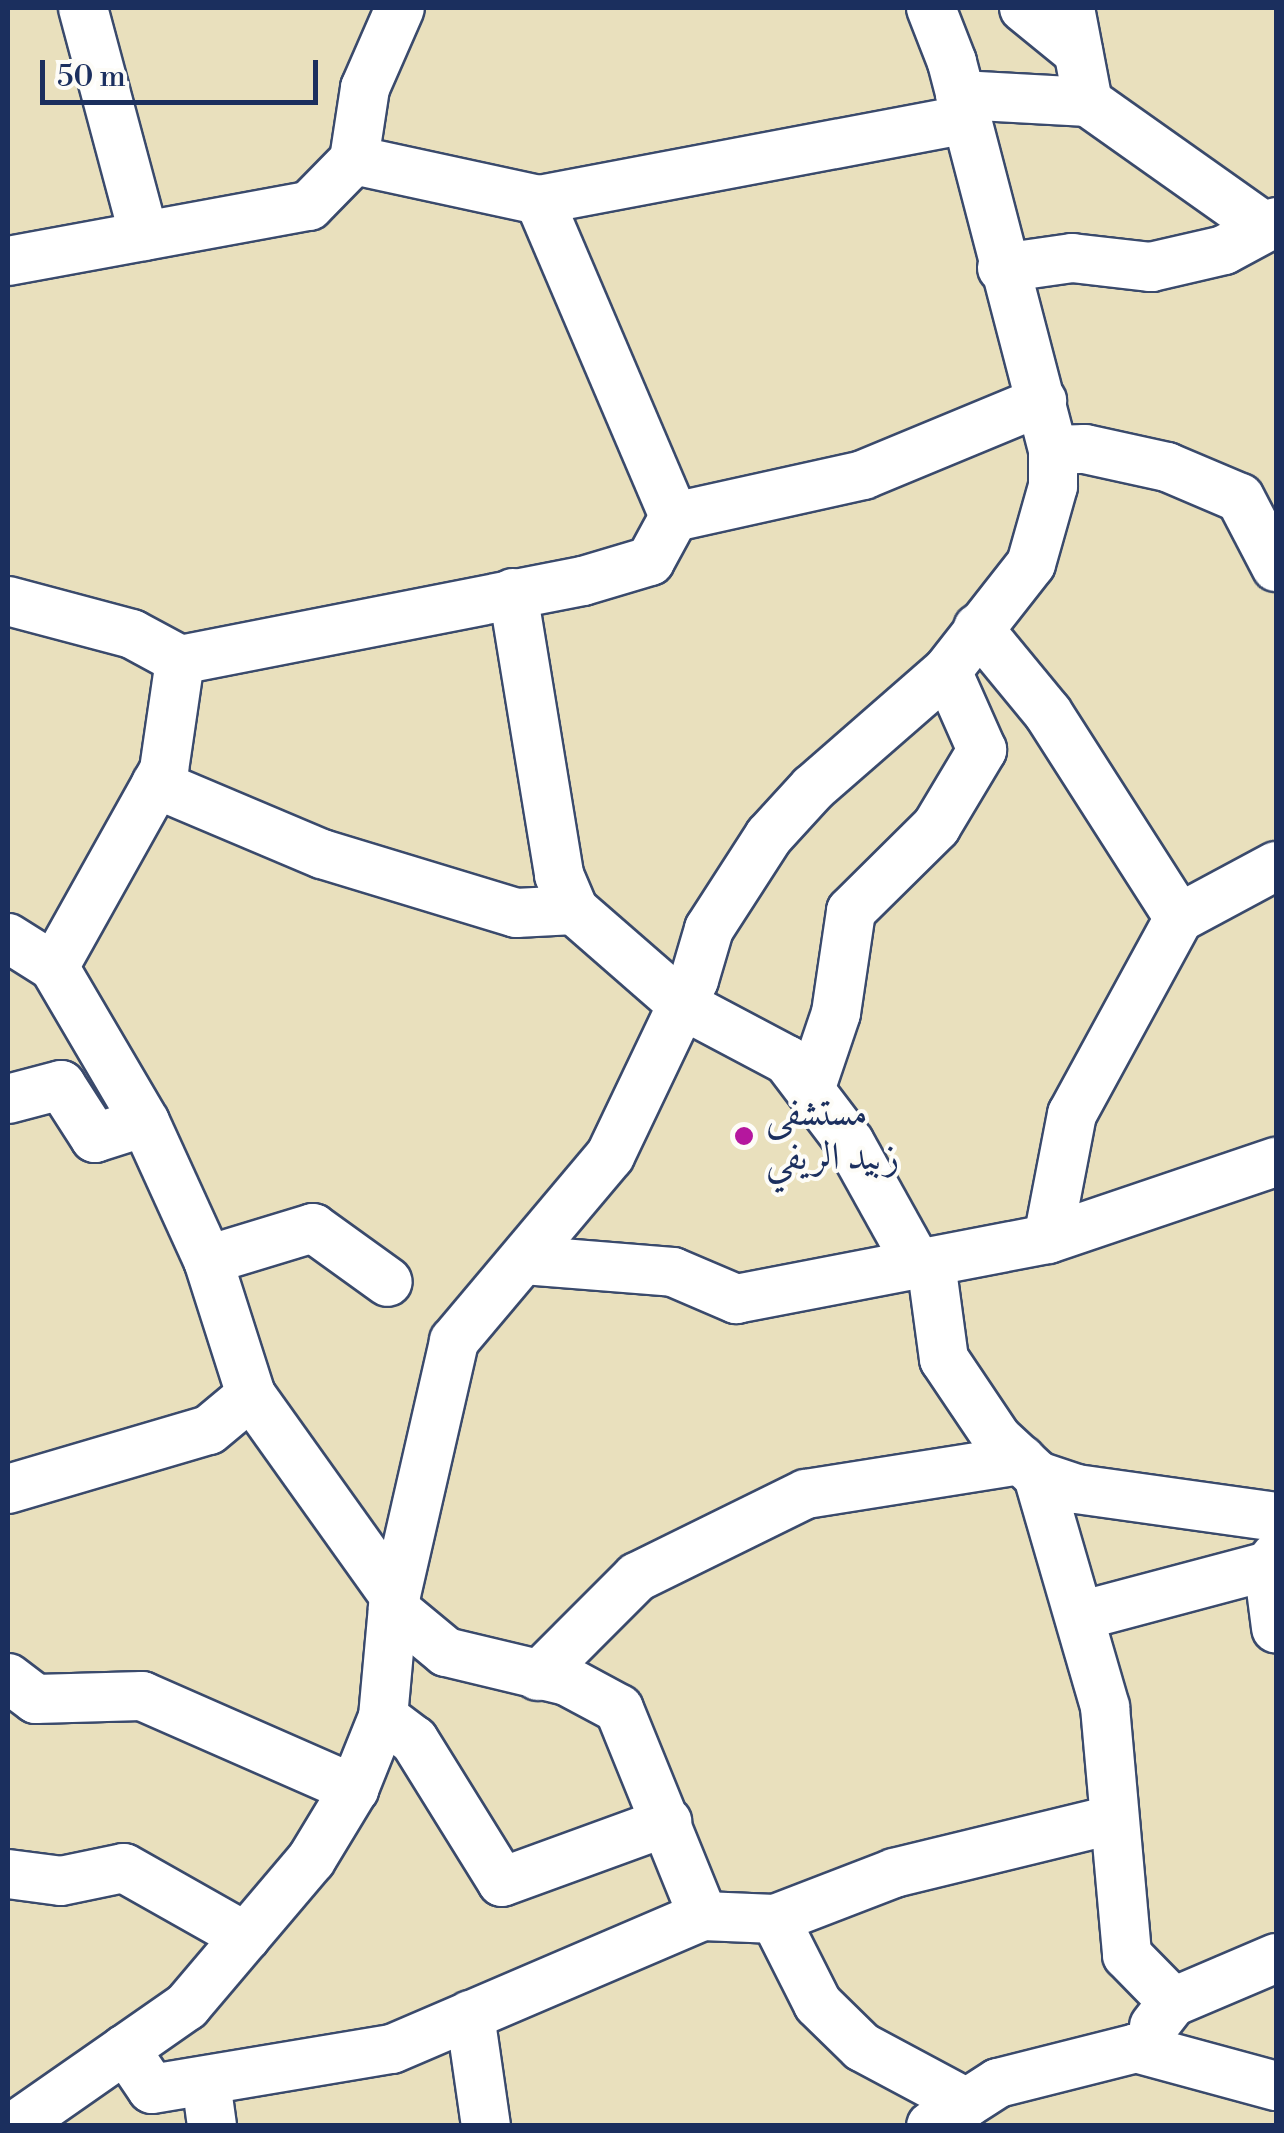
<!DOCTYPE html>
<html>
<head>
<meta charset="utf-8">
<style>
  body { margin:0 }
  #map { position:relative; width:1284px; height:2133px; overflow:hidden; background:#e9e0bd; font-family:"Libre Bodoni",Amiri,serif }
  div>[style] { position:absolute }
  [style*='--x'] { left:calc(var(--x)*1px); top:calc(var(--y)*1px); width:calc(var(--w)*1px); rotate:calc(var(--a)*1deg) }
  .roads { filter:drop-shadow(2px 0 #3a4a6c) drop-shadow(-2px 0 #3a4a6c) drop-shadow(0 2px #3a4a6c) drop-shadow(0 -2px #3a4a6c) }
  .minor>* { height:48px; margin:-24px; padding:0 24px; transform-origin:24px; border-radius:24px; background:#fff }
  .dots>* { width:28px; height:28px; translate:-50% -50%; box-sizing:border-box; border:5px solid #fdfcf7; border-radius:50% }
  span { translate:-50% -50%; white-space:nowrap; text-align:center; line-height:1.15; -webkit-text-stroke:8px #fdfcf7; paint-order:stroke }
  .poi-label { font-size:38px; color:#1b2f5e }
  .left { translate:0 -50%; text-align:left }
  .frame { position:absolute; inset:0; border:10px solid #1b2f5e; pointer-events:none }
  .scale { position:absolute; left:40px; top:60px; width:278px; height:45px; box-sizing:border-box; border:5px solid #1b2f5e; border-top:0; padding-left:12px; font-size:30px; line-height:35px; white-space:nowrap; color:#1b2f5e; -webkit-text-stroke:8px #fdfcf7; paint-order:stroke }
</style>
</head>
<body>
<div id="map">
  <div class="roads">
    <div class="minor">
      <div style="--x:83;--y:8;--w:236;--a:75"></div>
      <div style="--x:1024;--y:8;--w:70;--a:39.2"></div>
      <div style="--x:1070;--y:8;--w:96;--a:79.2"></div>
      <div style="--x:960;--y:95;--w:128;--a:3.1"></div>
      <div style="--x:1088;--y:102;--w:213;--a:35.3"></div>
      <div style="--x:354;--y:160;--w:189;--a:12.2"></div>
      <div style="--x:539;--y:200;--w:435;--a:-10.7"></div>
      <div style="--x:539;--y:200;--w:345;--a:66.9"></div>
      <div style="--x:674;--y:517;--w:194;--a:-12.5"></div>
      <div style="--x:863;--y:475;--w:194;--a:-22.5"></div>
      <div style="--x:8;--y:261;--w:306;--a:-10.4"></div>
      <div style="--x:309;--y:206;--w:64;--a:-45.6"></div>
      <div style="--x:354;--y:160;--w:73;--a:-81.3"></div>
      <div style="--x:365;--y:88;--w:87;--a:-66.4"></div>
      <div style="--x:1002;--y:268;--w:71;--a:-8.1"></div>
      <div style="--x:1072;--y:258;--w:80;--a:6.5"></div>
      <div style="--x:1151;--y:267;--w:75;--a:-13.1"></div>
      <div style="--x:1224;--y:250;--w:59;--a:-28.3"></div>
      <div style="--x:1053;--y:450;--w:32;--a:-2"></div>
      <div style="--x:1085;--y:449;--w:84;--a:12.4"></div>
      <div style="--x:1167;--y:467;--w:79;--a:23"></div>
      <div style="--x:1240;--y:498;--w:78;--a:62.4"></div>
      <div style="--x:513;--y:593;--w:286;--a:80.7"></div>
      <div style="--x:559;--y:875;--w:38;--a:67"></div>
      <div style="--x:574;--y:910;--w:145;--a:41.1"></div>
      <div style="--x:683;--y:1005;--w:118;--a:27.9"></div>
      <div style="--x:787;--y:1060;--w:104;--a:52.8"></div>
      <div style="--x:850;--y:1143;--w:140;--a:60.9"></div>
      <div style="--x:8;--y:601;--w:128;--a:14.9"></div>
      <div style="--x:132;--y:634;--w:55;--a:28.4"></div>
      <div style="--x:180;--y:660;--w:411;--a:-11.1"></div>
      <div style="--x:583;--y:581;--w:70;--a:-16.6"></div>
      <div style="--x:650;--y:561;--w:50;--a:-61.4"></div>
      <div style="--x:978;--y:628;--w:110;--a:50.5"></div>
      <div style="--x:1048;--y:713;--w:243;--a:57.4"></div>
      <div style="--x:1179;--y:918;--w:223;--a:118.6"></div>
      <div style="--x:1072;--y:1114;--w:127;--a:100.9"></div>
      <div style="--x:156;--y:784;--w:180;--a:22.9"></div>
      <div style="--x:322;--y:854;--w:203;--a:16.9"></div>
      <div style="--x:516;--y:913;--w:58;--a:-3"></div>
      <div style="--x:1179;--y:918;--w:110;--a:-28.2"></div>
      <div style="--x:8;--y:938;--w:54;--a:32.2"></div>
      <div style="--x:54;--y:967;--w:180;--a:59.6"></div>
      <div style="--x:145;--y:1122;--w:152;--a:65.5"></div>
      <div style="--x:208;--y:1260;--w:142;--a:72.3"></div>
      <div style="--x:251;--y:1395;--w:249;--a:54.5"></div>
      <div style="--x:54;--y:967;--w:226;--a:-60.8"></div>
      <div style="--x:164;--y:770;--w:111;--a:-81.7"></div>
      <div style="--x:810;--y:1090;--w:81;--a:-71.3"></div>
      <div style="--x:836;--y:1013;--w:103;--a:-81.6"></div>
      <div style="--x:851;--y:911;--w:120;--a:-44.7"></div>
      <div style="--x:936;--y:827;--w:90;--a:-59.1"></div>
      <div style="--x:982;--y:750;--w:86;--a:-113.9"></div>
      <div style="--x:8;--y:1099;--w:55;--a:-14.8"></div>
      <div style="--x:61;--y:1085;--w:63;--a:57.3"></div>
      <div style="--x:95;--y:1138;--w:52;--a:-17.7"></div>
      <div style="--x:208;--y:1260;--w:110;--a:-16.9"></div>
      <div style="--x:313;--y:1228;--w:92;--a:35.8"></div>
      <div style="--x:524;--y:1260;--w:149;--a:4.6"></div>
      <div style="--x:673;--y:1272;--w:69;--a:23.2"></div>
      <div style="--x:736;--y:1299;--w:318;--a:-10.9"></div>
      <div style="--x:1048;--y:1239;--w:241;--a:-18.7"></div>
      <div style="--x:931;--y:1263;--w:97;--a:82.3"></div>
      <div style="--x:944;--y:1359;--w:95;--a:56.1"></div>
      <div style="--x:997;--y:1438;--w:56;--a:42.8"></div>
      <div style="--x:1038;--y:1476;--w:41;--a:18.4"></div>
      <div style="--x:1077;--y:1489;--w:201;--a:8"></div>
      <div style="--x:1038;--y:1476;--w:241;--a:73.8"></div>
      <div style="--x:1105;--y:1707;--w:249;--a:84.9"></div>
      <div style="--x:1127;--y:1955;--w:66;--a:45.6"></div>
      <div style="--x:8;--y:1489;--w:209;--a:-16.4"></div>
      <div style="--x:209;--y:1430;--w:55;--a:-39.8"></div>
      <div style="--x:1268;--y:1566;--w:63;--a:82.6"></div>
      <div style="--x:393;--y:1608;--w:69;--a:39.7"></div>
      <div style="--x:446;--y:1652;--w:124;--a:13.5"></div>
      <div style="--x:567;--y:1681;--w:59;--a:28.3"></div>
      <div style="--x:619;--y:1709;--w:223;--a:67.9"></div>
      <div style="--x:1080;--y:1616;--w:195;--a:-14.9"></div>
      <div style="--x:1268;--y:1566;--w:13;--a:-51"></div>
      <div style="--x:538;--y:1676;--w:140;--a:-45"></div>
      <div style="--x:637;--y:1577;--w:188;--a:-26.2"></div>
      <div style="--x:806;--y:1494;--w:218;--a:-9"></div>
      <div style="--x:8;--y:1678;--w:35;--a:37"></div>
      <div style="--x:36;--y:1699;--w:106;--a:-1.6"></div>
      <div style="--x:142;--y:1696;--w:232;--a:23.7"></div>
      <div style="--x:383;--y:1717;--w:39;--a:37"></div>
      <div style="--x:414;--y:1740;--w:167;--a:58.2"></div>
      <div style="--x:502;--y:1882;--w:176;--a:-20"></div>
      <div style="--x:8;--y:1874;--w:53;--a:7.5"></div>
      <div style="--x:61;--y:1881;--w:64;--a:-11.7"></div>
      <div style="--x:124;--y:1868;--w:140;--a:29.5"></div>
      <div style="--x:775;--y:1919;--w:128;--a:-21.1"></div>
      <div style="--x:894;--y:1873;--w:224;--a:-13.7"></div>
      <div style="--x:470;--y:2015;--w:112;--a:81.8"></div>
      <div style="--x:1154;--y:2026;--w:31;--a:-52"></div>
      <div style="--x:1173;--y:2002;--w:112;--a:-23.1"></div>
      <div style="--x:125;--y:2049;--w:48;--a:56"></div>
      <div style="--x:152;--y:2089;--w:243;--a:-9.5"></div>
      <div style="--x:392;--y:2049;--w:338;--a:-23.2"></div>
      <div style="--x:703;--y:1916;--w:72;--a:2.4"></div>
      <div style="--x:775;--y:1919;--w:95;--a:63.2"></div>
      <div style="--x:818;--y:2004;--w:62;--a:44.3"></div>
      <div style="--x:862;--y:2047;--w:119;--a:28.1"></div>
      <div style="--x:206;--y:2082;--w:44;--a:82.2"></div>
      <div style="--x:15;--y:2126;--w:210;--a:-34.9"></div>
      <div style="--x:187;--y:2006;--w:192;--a:-49.7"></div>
      <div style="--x:311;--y:1860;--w:83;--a:-58.8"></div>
      <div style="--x:354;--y:1789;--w:78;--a:-68.1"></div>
      <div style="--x:383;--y:1717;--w:109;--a:-84.8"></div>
      <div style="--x:393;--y:1608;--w:274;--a:-77.1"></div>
      <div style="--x:454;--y:1341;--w:242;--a:-49.9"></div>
      <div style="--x:610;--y:1156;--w:195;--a:-64.5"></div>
      <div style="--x:694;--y:980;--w:53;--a:-73.6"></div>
      <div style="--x:709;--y:929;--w:111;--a:-57.2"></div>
      <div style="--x:769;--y:836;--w:65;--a:-47.5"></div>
      <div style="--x:813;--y:788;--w:178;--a:-41.1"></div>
      <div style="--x:947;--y:671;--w:136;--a:-51.9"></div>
      <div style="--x:1031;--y:564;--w:81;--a:-74.2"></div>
      <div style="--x:1053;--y:486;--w:36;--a:-90"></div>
      <div style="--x:1053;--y:450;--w:401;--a:-104.6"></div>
      <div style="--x:952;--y:62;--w:58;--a:-111.3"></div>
      <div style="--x:931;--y:2126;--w:80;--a:-32.7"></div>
      <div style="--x:998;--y:2083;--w:142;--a:-14.2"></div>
      <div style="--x:1136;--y:2048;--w:145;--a:15.2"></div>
    </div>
  </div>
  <div class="dots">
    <div style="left:744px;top:1136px;background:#b5179e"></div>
  </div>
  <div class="poi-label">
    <span class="left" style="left:766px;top:1136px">مستشفى<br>زبيد الريفي</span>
  </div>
  <div class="frame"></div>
  <div class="scale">50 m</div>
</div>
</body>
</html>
